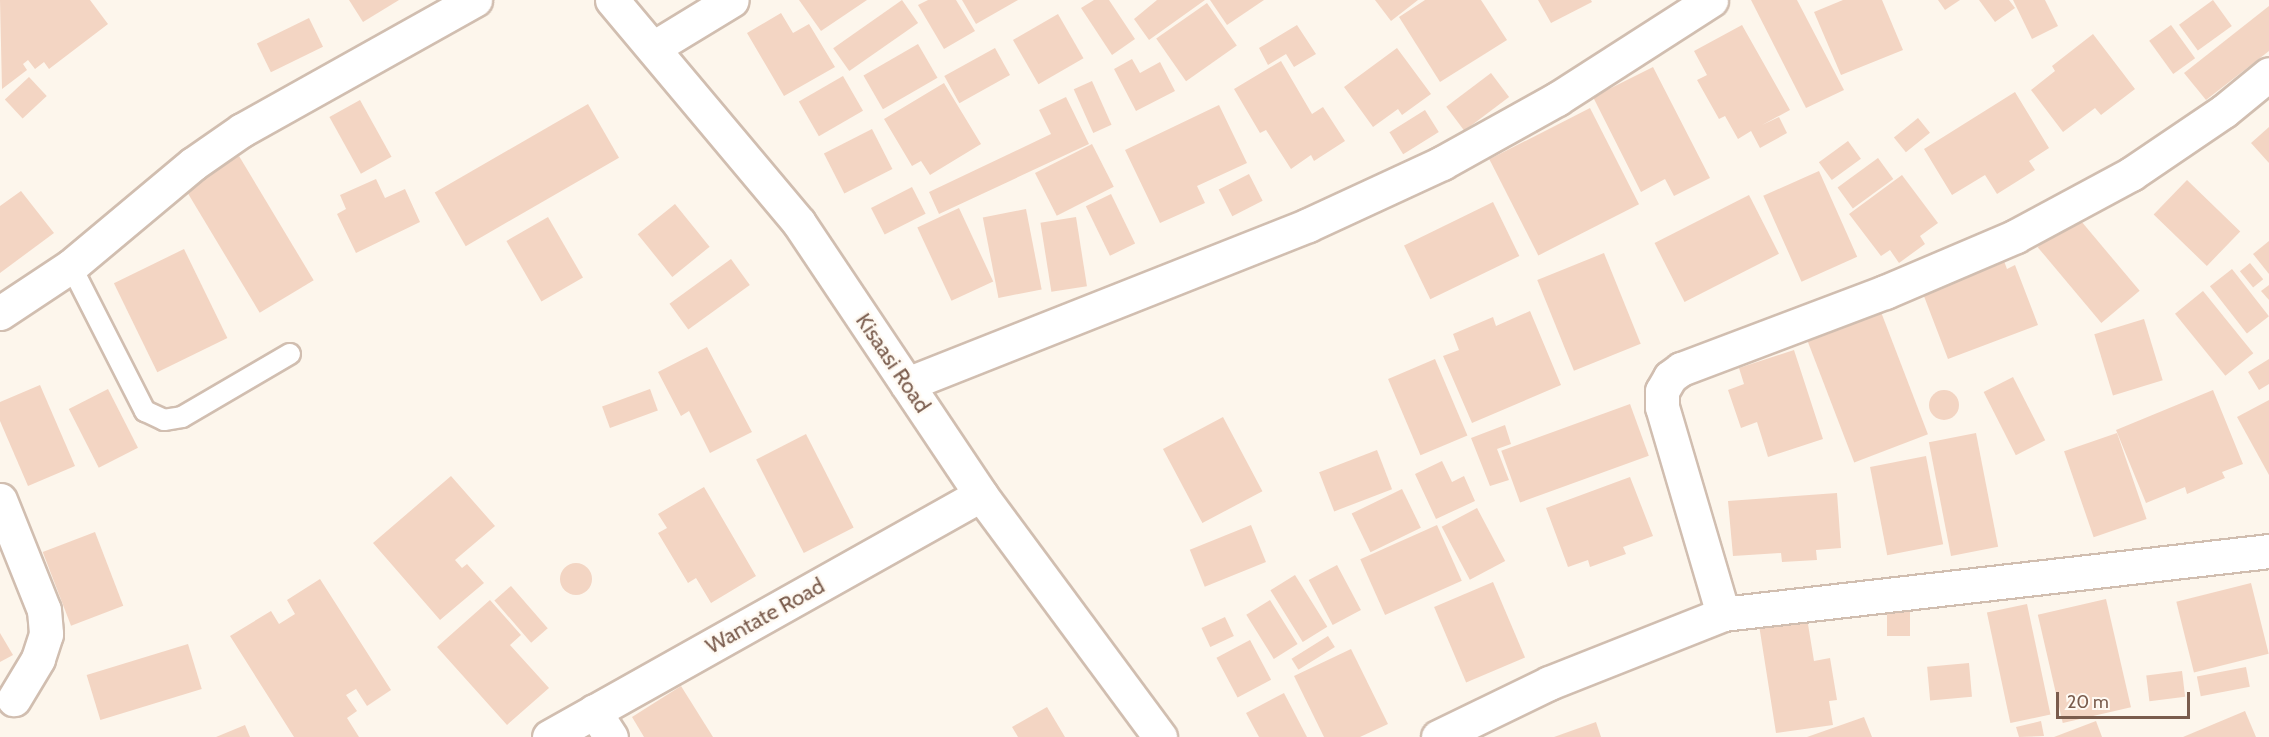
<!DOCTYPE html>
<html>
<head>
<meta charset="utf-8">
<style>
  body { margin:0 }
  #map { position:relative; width:2269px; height:737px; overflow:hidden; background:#fdf6ec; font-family:Cabin,sans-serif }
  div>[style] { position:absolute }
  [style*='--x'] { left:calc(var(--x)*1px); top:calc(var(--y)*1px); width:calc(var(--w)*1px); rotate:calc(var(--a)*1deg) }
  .building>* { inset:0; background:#f3d5c3; transform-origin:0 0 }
  .round { border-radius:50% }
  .roads { filter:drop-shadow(2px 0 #d1beb0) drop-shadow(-2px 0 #d1beb0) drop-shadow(0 2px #d1beb0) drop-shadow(0 -2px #d1beb0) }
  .lane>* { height:20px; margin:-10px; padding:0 10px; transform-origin:10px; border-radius:10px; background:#fff }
  .street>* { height:33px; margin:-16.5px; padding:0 16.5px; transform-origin:16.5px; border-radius:16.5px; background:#fff }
  .secondary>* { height:33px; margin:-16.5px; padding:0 16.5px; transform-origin:16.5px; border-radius:16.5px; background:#fff }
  span { translate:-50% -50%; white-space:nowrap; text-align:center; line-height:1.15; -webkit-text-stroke:5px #fffaf3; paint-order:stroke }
  .street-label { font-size:22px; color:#7a5c4d }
  .scale { position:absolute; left:2056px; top:692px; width:134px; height:27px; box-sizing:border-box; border:3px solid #7a5c4d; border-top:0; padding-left:8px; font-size:18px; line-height:21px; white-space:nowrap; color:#7a5c4d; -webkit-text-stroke:4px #fffaf3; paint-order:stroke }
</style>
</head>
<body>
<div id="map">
  <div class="building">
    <div style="clip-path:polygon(0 0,90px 0,108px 24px,49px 69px,44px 62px,35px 69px,28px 60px,23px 64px,27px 70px,2px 89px)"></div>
    <div style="clip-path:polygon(349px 0,399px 0,363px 22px)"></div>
    <div style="clip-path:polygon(799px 0,867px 0,821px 31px)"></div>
    <div style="left:902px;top:0;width:28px;height:84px;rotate:55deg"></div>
    <div style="clip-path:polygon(928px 0,956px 0,975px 31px,944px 49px,918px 5px)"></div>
    <div style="clip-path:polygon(962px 0,1018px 0,976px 24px)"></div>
    <div style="clip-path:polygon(1094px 0,1109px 0,1135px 39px,1112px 55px,1081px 8px)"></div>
    <div style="clip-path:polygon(1205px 0,1149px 40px,1134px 19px,1157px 0)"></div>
    <div style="clip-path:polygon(1210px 0,1264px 0,1227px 25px)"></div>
    <div style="clip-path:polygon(1375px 0,1418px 0,1391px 21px)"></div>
    <div style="clip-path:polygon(1425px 0,1481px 0,1507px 40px,1440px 82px,1399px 17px)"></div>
    <div style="clip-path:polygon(1538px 0,1591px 0,1592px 2px,1551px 23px)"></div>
    <div style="clip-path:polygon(1751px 0,1797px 0,1844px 90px,1806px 108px)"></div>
    <div style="clip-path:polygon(1843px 0,1882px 0,1903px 50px,1841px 75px,1814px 12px)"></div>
    <div style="clip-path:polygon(1938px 0,1960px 0,1945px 10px)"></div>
    <div style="clip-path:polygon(1979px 0,2009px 0,2015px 8px,1995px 22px)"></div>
    <div style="clip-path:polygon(2013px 0,2045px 0,2058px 26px,2032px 39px)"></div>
    <div style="left:2213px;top:0;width:32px;height:42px;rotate:54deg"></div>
    <div style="left:1207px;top:3px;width:52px;height:62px;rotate:55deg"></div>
    <div style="clip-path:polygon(2269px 6px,2269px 51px,2206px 100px,2184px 73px)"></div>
    <div style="clip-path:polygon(781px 13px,793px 33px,809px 24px,835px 67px,784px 96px,747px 33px)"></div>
    <div style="left:1058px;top:14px;width:51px;height:52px;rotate:60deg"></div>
    <div style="left:309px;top:18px;width:32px;height:58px;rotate:64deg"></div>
    <div style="clip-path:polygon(1297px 25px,1316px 54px,1294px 67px,1286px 54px,1268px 65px,1259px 48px)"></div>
    <div style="clip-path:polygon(1742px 25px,1790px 110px,1762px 125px,1779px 117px,1787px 133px,1760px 148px,1751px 131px,1738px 139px,1725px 116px,1719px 119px,1697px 80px,1707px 75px,1694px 51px)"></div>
    <div style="left:2171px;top:25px;width:41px;height:27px;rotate:54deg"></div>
    <div style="clip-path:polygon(2093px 34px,2135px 89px,2101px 115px,2095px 108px,2063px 132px,2031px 90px,2055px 71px,2052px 66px)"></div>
    <div style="left:918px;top:44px;width:39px;height:63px;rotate:60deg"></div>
    <div style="left:995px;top:48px;width:31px;height:58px;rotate:61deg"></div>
    <div style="clip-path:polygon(1397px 48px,1431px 94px,1402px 115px,1398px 109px,1373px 127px,1344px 87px)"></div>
    <div style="clip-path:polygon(1132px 59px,1140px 73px,1160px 62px,1175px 91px,1136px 111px,1114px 69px)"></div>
    <div style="clip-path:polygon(1281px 61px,1312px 114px,1323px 107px,1345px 141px,1314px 161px,1311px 155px,1291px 169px,1266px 130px,1260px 133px,1234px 89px)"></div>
    <div style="clip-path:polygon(1653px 67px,1710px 178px,1674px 196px,1665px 179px,1641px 192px,1593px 97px)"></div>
    <div style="left:1491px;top:73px;width:30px;height:56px;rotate:53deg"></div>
    <div style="left:843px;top:76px;width:40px;height:51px;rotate:60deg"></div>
    <div style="left:29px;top:77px;width:26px;height:33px;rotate:47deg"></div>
    <div style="left:1092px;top:81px;width:48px;height:20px;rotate:66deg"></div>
    <div style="clip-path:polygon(944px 83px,981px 144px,930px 175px,921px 161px,912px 166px,884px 119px)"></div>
    <div style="clip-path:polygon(2015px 92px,2049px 148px,2029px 161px,2035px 170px,1997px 194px,1985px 175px,1952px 195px,1924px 149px)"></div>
    <div style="clip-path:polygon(1066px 97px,1089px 144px,939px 214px,929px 192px,1051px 134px,1039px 110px)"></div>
    <div style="left:360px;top:100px;width:65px;height:35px;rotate:61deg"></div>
    <div style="left:588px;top:104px;width:62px;height:177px;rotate:60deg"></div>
    <div style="clip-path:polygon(1219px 105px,1247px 163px,1197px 186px,1205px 203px,1160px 223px,1125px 150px)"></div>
    <div style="left:1590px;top:108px;width:108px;height:113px;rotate:63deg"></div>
    <div style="left:1425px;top:110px;width:26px;height:42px;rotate:58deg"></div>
    <div style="left:1918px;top:118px;width:19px;height:31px;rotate:51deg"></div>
    <div style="clip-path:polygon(2269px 127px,2269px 163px,2251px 143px)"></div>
    <div style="left:872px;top:129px;width:45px;height:54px;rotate:63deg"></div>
    <div style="left:1848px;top:141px;width:22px;height:36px;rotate:54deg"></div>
    <div style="left:1092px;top:144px;width:48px;height:64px;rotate:63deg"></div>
    <div style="left:239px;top:156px;width:145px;height:63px;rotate:59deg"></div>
    <div style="left:1878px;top:158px;width:26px;height:50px;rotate:54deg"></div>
    <div style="left:1819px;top:171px;width:94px;height:61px;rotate:66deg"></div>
    <div style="left:1249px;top:174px;width:30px;height:34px;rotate:63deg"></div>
    <div style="clip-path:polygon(1902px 175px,1938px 223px,1920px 236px,1925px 244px,1899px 263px,1890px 250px,1881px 256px,1849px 214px)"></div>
    <div style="clip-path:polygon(376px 179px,385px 198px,405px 189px,420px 222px,356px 253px,337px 214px,346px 209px,340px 195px)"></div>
    <div style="left:2187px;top:180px;width:74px;height:48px;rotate:44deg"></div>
    <div style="left:912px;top:187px;width:30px;height:46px;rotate:63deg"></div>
    <div style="clip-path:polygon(21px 191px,54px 233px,0 273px,0 206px)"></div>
    <div style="left:1111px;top:194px;width:55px;height:28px;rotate:64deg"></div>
    <div style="left:1749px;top:195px;width:66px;height:106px;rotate:63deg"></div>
    <div style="left:1493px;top:202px;width:60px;height:99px;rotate:64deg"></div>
    <div style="left:675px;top:204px;width:55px;height:48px;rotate:51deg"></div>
    <div style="left:959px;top:208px;width:81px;height:46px;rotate:65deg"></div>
    <div style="left:1026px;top:209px;width:82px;height:44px;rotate:79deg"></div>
    <div style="left:2076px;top:215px;width:99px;height:50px;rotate:50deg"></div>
    <div style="left:548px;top:217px;width:70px;height:48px;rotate:60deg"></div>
    <div style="left:1076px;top:217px;width:70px;height:36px;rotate:81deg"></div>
    <div style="clip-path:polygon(2269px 241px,2269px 274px,2253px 254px)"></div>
    <div style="left:184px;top:249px;width:99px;height:78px;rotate:64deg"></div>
    <div style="left:1604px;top:253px;width:98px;height:72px;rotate:68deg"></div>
    <div style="left:731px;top:259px;width:32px;height:76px;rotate:54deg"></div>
    <div style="clip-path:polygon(2004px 261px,2007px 269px,2015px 265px,2038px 325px,1948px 359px,1922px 291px)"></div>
    <div style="left:2250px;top:263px;width:21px;height:13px;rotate:51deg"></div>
    <div style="left:2232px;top:269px;width:60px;height:28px;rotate:52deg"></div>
    <div style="clip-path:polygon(2269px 285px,2269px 300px,2261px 291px)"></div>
    <div style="left:2203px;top:291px;width:80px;height:36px;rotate:51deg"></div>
    <div style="clip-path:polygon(1530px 311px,1561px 385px,1472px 423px,1443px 356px,1459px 350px,1453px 334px,1493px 317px,1496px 326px)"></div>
    <div style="left:1881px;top:312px;width:131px;height:79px;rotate:69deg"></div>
    <div style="left:2144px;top:319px;width:64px;height:52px;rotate:73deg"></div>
    <div style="clip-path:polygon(707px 347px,752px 432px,710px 453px,689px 411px,681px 416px,658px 372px)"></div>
    <div style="clip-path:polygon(1794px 350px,1823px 439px,1768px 457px,1757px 422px,1741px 428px,1728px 390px,1744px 384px,1739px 368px)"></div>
    <div style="left:1435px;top:359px;width:83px;height:51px;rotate:67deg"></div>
    <div style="clip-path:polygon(2269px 359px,2269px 384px,2259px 390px,2248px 372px)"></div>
    <div style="left:2013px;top:377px;width:71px;height:33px;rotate:63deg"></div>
    <div style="clip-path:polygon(40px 385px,75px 466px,28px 486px,0 421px,0 402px)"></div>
    <div style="left:108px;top:389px;width:66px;height:44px;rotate:63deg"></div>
    <div style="left:650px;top:389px;width:23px;height:51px;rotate:70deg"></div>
    <div class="round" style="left:1929px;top:390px;width:30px;height:30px"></div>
    <div style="clip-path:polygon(2213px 390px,2243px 464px,2222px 472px,2225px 478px,2187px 494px,2185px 487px,2146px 503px,2116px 430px)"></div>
    <div style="clip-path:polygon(2269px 400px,2269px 475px,2237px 417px)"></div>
    <div style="left:1630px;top:404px;width:55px;height:137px;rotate:70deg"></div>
    <div style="left:1223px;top:417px;width:84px;height:68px;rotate:62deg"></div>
    <div style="clip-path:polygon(1505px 425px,1511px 444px,1497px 449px,1509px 480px,1490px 486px,1471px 438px)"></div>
    <div style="left:1976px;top:433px;width:116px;height:48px;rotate:79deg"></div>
    <div style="left:2117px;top:433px;width:91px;height:56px;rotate:71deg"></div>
    <div style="left:806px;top:434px;width:105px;height:56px;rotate:63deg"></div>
    <div style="left:1377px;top:450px;width:42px;height:62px;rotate:69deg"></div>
    <div style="left:1926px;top:456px;width:90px;height:57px;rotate:79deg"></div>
    <div style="clip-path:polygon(1442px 461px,1452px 482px,1464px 476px,1475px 501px,1436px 519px,1415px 474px)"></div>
    <div style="clip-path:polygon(451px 476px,495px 526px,455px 560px,462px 568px,467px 564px,484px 583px,440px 620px,373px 543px)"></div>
    <div style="clip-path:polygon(1630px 477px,1653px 536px,1623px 547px,1626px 554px,1590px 567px,1588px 560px,1568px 567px,1546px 508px)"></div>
    <div style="clip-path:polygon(704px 487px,756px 576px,711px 603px,696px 578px,688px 583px,658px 533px,667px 528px,658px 514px)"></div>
    <div style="left:1402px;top:489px;width:43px;height:56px;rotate:64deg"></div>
    <div style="clip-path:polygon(1837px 493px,1841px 548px,1816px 550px,1817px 560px,1782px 562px,1781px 553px,1733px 556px,1728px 501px)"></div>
    <div style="left:1477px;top:508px;width:60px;height:40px;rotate:62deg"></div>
    <div style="left:1251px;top:525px;width:40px;height:66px;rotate:68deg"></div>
    <div style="left:1437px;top:525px;width:61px;height:84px;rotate:66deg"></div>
    <div style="left:95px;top:532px;width:79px;height:56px;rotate:69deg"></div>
    <div class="round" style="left:560px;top:563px;width:32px;height:32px"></div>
    <div style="left:1337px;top:565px;width:51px;height:32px;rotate:62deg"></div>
    <div style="left:1295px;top:575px;width:61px;height:29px;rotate:58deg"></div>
    <div style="clip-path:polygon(320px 579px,391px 690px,367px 706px,356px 689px,346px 695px,357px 711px,347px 718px,359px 737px,294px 737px,230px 636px,271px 611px,279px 624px,295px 614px,287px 600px)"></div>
    <div style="left:1493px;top:582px;width:82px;height:64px;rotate:67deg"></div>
    <div style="left:2251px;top:583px;width:73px;height:77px;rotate:76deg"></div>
    <div style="left:511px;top:586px;width:56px;height:22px;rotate:49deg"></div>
    <div style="left:2106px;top:599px;width:111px;height:70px;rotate:77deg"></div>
    <div style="clip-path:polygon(490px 600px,521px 635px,510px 645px,549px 688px,507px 725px,437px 647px)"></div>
    <div style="left:1270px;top:600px;width:52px;height:28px;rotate:58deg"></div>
    <div style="left:2027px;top:604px;width:113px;height:41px;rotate:78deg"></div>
    <div style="left:1887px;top:611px;width:23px;height:25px"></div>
    <div style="left:1225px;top:617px;width:21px;height:26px;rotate:65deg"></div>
    <div style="clip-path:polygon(1807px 618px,1814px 661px,1830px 658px,1837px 700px,1829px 701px,1833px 725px,1776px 733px,1759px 625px)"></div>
    <div style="clip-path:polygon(0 633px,13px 655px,0 662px)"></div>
    <div style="left:1328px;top:636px;width:13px;height:43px;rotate:58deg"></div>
    <div style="left:1250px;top:640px;width:45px;height:38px;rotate:62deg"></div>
    <div style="left:188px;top:644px;width:47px;height:106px;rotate:73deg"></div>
    <div style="clip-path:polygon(1351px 649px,1388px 724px,1360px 737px,1324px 737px,1294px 676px)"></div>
    <div style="left:1969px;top:663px;width:34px;height:42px;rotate:85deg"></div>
    <div style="left:2246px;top:667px;width:20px;height:50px;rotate:79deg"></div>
    <div style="left:2182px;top:671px;width:26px;height:36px;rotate:83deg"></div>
    <div style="clip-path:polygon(681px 686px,713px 737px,644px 737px,632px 717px)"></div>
    <div style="clip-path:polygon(1284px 693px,1307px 737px,1259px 737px,1246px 713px)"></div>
    <div style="clip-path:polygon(1047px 707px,1065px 737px,1018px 737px,1012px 727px)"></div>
    <div style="clip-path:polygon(2245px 711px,2256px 737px,2183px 737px)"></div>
    <div style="clip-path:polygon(1864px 717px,1872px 737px,1807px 737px)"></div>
    <div style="clip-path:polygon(2041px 721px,2044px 736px,2019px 737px,2016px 727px)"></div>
    <div style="clip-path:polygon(2096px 721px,2102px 737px,2054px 737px)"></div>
    <div style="clip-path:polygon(1596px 722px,1601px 737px,1554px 737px)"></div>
    <div style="clip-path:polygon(245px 725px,250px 737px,216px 737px)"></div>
  </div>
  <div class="roads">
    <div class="lane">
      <div style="--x:71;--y:266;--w:163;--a:63"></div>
      <div style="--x:145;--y:411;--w:21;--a:25"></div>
      <div style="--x:164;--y:420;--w:18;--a:-9"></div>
      <div style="--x:182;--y:417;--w:125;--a:-30.3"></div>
    </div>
    <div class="street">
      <div style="--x:653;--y:48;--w:92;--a:-31.3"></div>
      <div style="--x:0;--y:313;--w:85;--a:-33.5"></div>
      <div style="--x:71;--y:266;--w:159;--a:-39.9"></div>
      <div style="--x:193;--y:164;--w:60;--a:-34.8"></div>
      <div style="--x:242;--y:130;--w:267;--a:-29.2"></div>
      <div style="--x:907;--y:384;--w:431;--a:-21.6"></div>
      <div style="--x:1308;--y:225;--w:148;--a:-24.8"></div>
      <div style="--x:1442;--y:163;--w:132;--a:-29.1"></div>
      <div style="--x:1557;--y:99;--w:183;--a:-32.7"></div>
      <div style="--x:0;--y:500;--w:118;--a:68.2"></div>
      <div style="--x:44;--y:610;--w:24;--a:85"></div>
      <div style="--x:46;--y:634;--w:26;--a:108"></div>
      <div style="--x:38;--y:659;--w:47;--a:121"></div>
      <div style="--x:1723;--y:614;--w:216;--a:-106.4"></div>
      <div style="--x:1662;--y:407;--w:16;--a:-90"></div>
      <div style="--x:1662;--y:391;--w:16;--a:-60"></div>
      <div style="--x:1670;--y:377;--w:14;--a:-36"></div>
      <div style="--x:1681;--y:369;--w:218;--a:-20.7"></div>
      <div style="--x:1885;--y:292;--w:142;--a:-23.1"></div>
      <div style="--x:2016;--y:236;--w:131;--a:-28.3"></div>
      <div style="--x:2131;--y:174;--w:112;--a:-34.1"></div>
      <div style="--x:2224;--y:111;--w:58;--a:-39.4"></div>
      <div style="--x:594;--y:711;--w:31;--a:57"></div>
      <div style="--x:549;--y:737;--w:495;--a:-29.3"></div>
      <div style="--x:1438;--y:737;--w:123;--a:-25.9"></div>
      <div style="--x:1549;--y:683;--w:187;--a:-21.6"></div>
      <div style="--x:1723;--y:614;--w:550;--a:-6.58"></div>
    </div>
    <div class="secondary">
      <div style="--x:612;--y:0;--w:291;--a:50"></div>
      <div style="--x:799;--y:223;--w:327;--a:56.2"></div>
      <div style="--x:981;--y:495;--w:301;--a:53.5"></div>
    </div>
  </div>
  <div class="street-label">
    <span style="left:893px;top:363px;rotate:56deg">Kisaasi Road</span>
    <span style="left:765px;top:616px;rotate:-29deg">Wantate Road</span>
  </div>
  <div class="scale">20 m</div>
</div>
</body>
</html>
